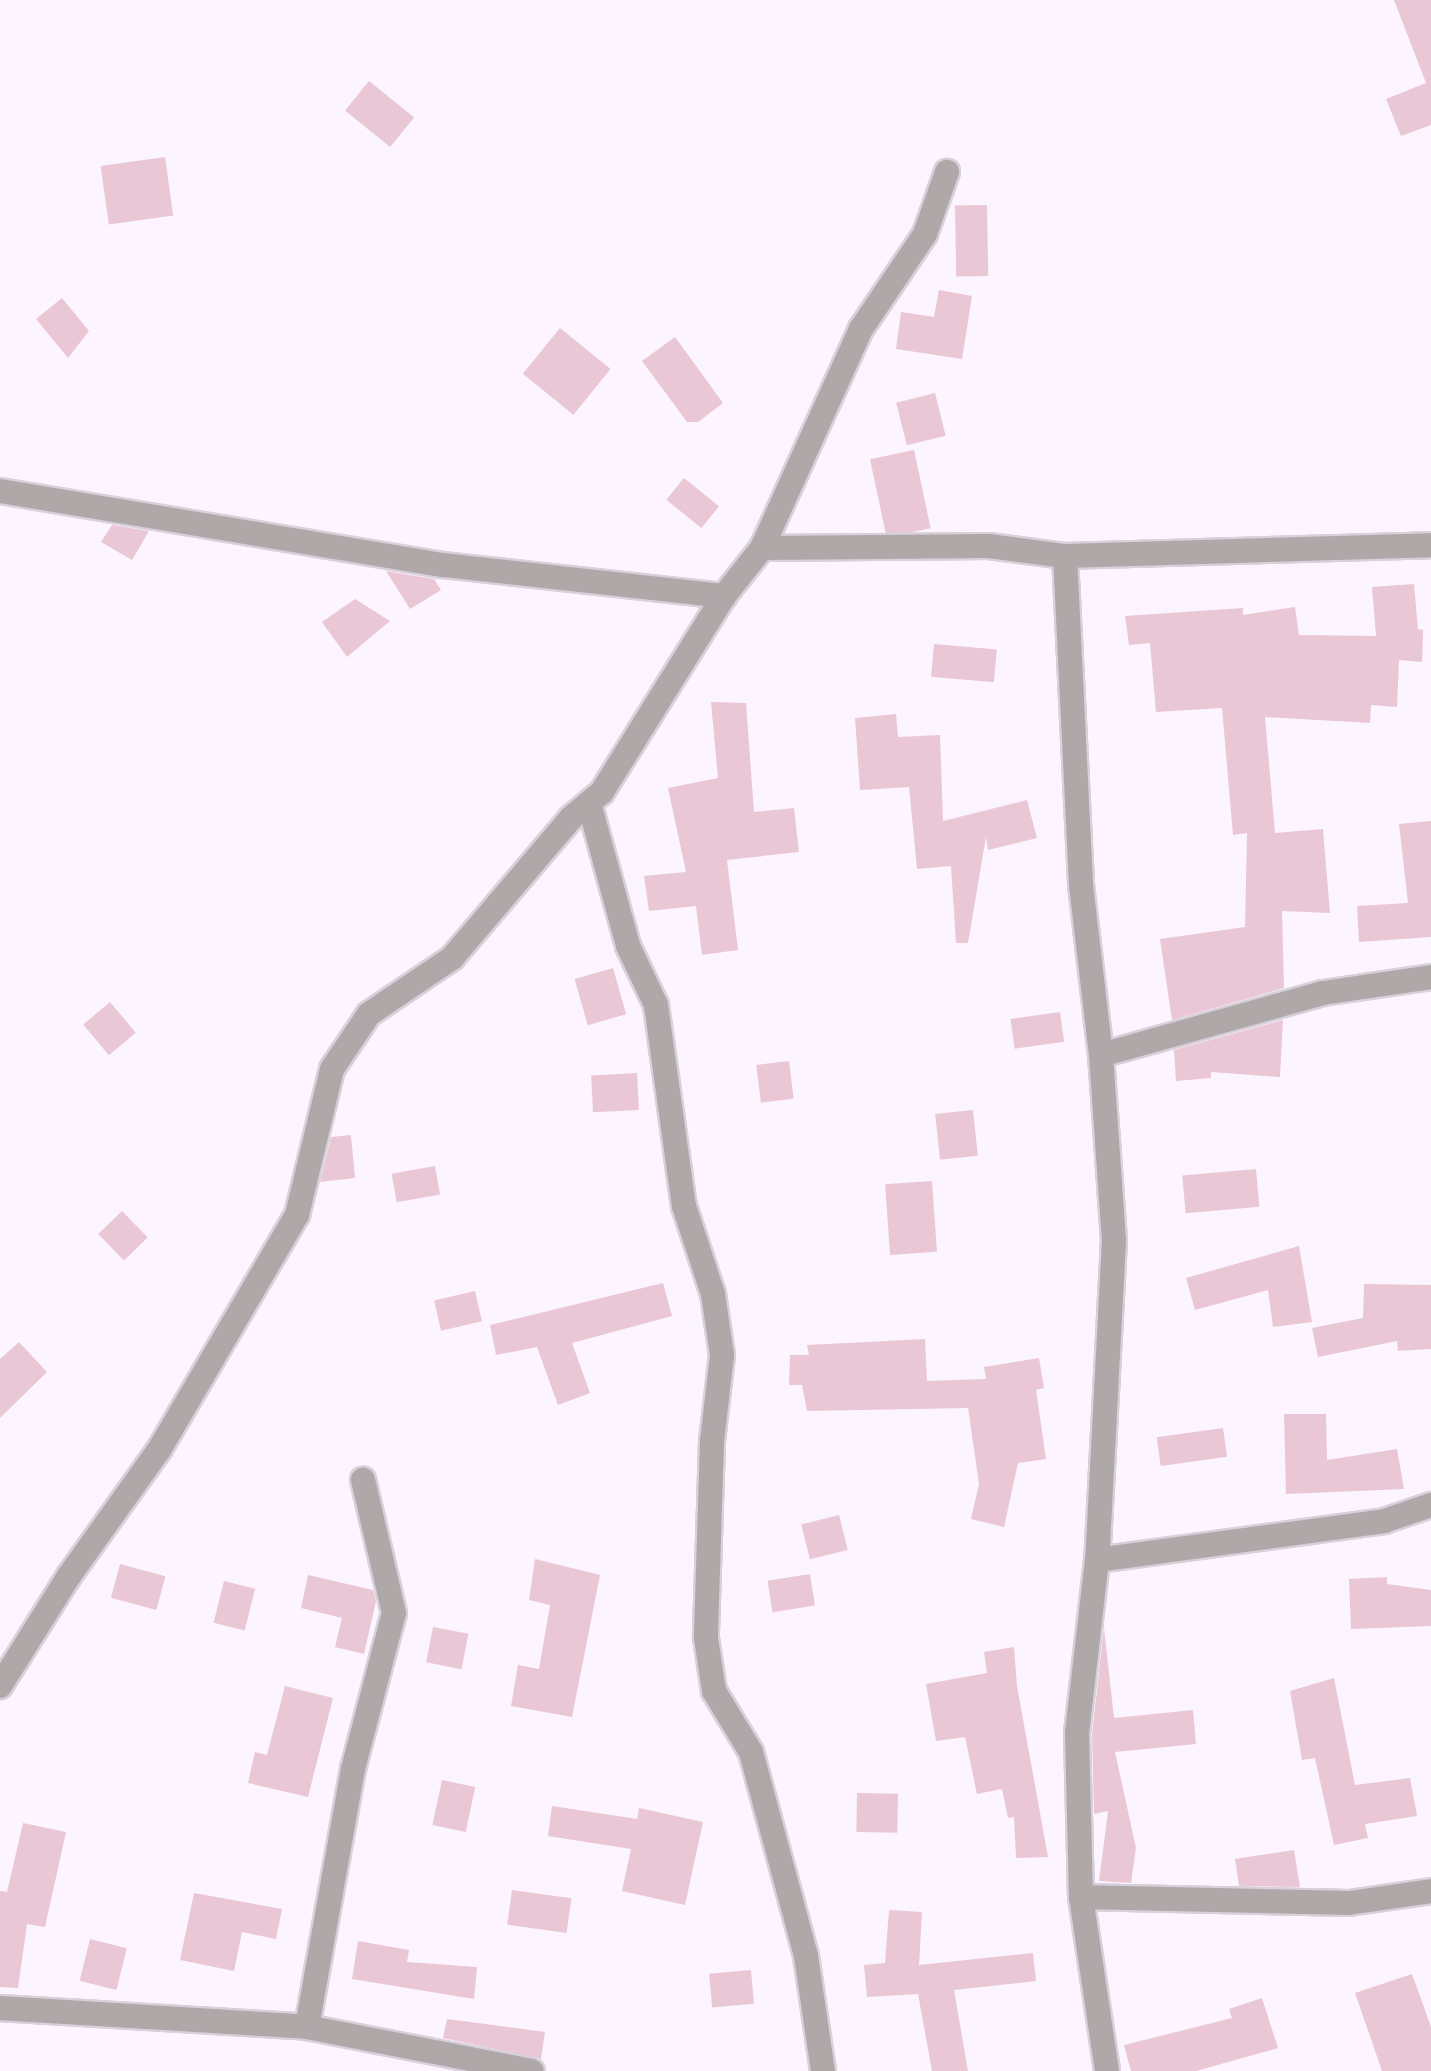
<!DOCTYPE html>
<html>
<head>
<meta charset="utf-8">
<style>
  body { margin:0 }
  #map { position:relative; width:1431px; height:2071px; overflow:hidden; background:#fcf4ff; font-family:"Space Grotesk",sans-serif }
  div>[style] { position:absolute }
  [style*='--x'] { left:calc(var(--x)*1px); top:calc(var(--y)*1px); width:calc(var(--w)*1px); rotate:calc(var(--a)*1deg) }
  .building>* { inset:0; background:#e9c7d4; transform-origin:0 0 }
  .roads { filter:drop-shadow(2px 0 #d8d0da) drop-shadow(-2px 0 #d8d0da) drop-shadow(0 2px #d8d0da) drop-shadow(0 -2px #d8d0da) }
  .street>* { height:24px; margin:-12px; padding:0 12px; transform-origin:12px; border-radius:12px; background:#afa8a9 }
  span { translate:-50% -50%; white-space:nowrap; text-align:center; line-height:1.15; -webkit-text-stroke:6px #fff; paint-order:stroke }
</style>
</head>
<body>
<div id="map">
  <div class="building">
    <div style="clip-path:polygon(1394px 0,1431px 0,1431px 125px,1401px 136px,1386px 99px,1426px 83px)"></div>
    <div style="left:369px;top:81px;width:58px;height:38px;rotate:39deg"></div>
    <div style="left:165px;top:157px;width:59px;height:65px;rotate:82deg"></div>
    <div style="left:987px;top:205px;width:71px;height:32px;rotate:89deg"></div>
    <div style="clip-path:polygon(939px 290px,972px 296px,962px 359px,896px 349px,901px 312px,934px 317px)"></div>
    <div style="clip-path:polygon(62px 298px,89px 331px,68px 358px,36px 319px)"></div>
    <div style="left:560px;top:328px;width:65px;height:59px;rotate:39deg"></div>
    <div style="clip-path:polygon(675px 337px,723px 403px,698px 422px,687px 422px,642px 361px)"></div>
    <div style="left:935px;top:393px;width:44px;height:40px;rotate:76deg"></div>
    <div style="left:914px;top:450px;width:80px;height:45px;rotate:78deg"></div>
    <div style="left:684px;top:478px;width:45px;height:28px;rotate:39deg"></div>
    <div style="clip-path:polygon(112px 525px,149px 531px,132px 560px,101px 542px)"></div>
    <div style="clip-path:polygon(386px 571px,434px 579px,441px 590px,410px 609px)"></div>
    <div style="clip-path:polygon(1414px 584px,1418px 629px,1423px 630px,1422px 662px,1399px 660px,1397px 707px,1371px 705px,1370px 723px,1265px 717px,1275px 833px,1323px 829px,1330px 913px,1282px 911px,1284px 988px,1172px 1020px,1160px 939px,1245px 927px,1247px 833px,1233px 835px,1222px 708px,1156px 712px,1150px 643px,1129px 645px,1125px 616px,1243px 608px,1243px 615px,1295px 607px,1299px 635px,1376px 636px,1372px 587px)"></div>
    <div style="clip-path:polygon(355px 599px,390px 621px,347px 657px,322px 622px)"></div>
    <div style="left:934px;top:644px;width:63px;height:33px;rotate:5deg"></div>
    <div style="clip-path:polygon(711px 702px,746px 703px,754px 812px,794px 808px,799px 852px,727px 860px,738px 950px,702px 955px,696px 906px,649px 911px,644px 876px,686px 872px,668px 788px,718px 778px)"></div>
    <div style="clip-path:polygon(896px 714px,898px 737px,940px 735px,943px 821px,1027px 800px,1037px 838px,988px 850px,986px 837px,968px 943px,956px 943px,951px 866px,917px 869px,909px 787px,860px 790px,855px 718px)"></div>
    <div style="clip-path:polygon(1431px 821px,1431px 937px,1359px 942px,1357px 906px,1408px 903px,1399px 824px)"></div>
    <div style="left:613px;top:968px;width:48px;height:40px;rotate:74deg"></div>
    <div style="left:110px;top:1002px;width:40px;height:35px;rotate:50deg"></div>
    <div style="left:1060px;top:1012px;width:30px;height:50px;rotate:82deg"></div>
    <div style="clip-path:polygon(1283px 1020px,1280px 1077px,1211px 1072px,1211px 1078px,1176px 1081px,1174px 1050px)"></div>
    <div style="left:789px;top:1061px;width:38px;height:33px;rotate:83deg"></div>
    <div style="left:637px;top:1073px;width:37px;height:46px;rotate:87deg"></div>
    <div style="left:973px;top:1110px;width:46px;height:38px;rotate:84deg"></div>
    <div style="clip-path:polygon(351px 1135px,355px 1178px,320px 1182px,331px 1137px)"></div>
    <div style="left:435px;top:1166px;width:29px;height:44px;rotate:80deg"></div>
    <div style="left:1256px;top:1169px;width:38px;height:74px;rotate:85deg"></div>
    <div style="left:932px;top:1181px;width:71px;height:47px;rotate:86deg"></div>
    <div style="left:122px;top:1211px;width:37px;height:33px;rotate:46deg"></div>
    <div style="clip-path:polygon(1299px 1246px,1312px 1322px,1273px 1327px,1268px 1290px,1195px 1310px,1186px 1278px)"></div>
    <div style="clip-path:polygon(663px 1283px,672px 1316px,572px 1343px,590px 1393px,558px 1405px,537px 1347px,496px 1355px,490px 1325px)"></div>
    <div style="clip-path:polygon(1364px 1284px,1431px 1285px,1431px 1349px,1398px 1351px,1397px 1341px,1318px 1357px,1312px 1328px,1363px 1318px)"></div>
    <div style="left:475px;top:1291px;width:31px;height:42px;rotate:77deg"></div>
    <div style="clip-path:polygon(925px 1339px,927px 1381px,986px 1379px,984px 1367px,1039px 1358px,1044px 1388px,1036px 1390px,1046px 1459px,1018px 1463px,1004px 1527px,971px 1519px,979px 1484px,968px 1408px,807px 1411px,802px 1385px,789px 1385px,790px 1355px,809px 1355px,807px 1345px)"></div>
    <div style="clip-path:polygon(19px 1342px,47px 1372px,0 1418px,0 1359px)"></div>
    <div style="clip-path:polygon(1284px 1414px,1326px 1414px,1327px 1460px,1397px 1449px,1404px 1489px,1286px 1494px)"></div>
    <div style="left:1223px;top:1428px;width:29px;height:67px;rotate:82deg"></div>
    <div style="left:839px;top:1515px;width:36px;height:39px;rotate:76deg"></div>
    <div style="clip-path:polygon(535px 1559px,600px 1575px,572px 1717px,511px 1706px,518px 1665px,539px 1669px,550px 1605px,529px 1600px)"></div>
    <div style="left:120px;top:1564px;width:47px;height:35px;rotate:15deg"></div>
    <div style="left:810px;top:1574px;width:32px;height:43px;rotate:81deg"></div>
    <div style="clip-path:polygon(308px 1575px,373px 1590px,376px 1601px,364px 1654px,335px 1647px,342px 1618px,301px 1608px)"></div>
    <div style="clip-path:polygon(1387px 1577px,1387px 1584px,1431px 1590px,1431px 1626px,1351px 1629px,1349px 1579px)"></div>
    <div style="left:224px;top:1581px;width:32px;height:43px;rotate:14deg"></div>
    <div style="left:433px;top:1627px;width:36px;height:36px;rotate:11deg"></div>
    <div style="clip-path:polygon(1104px 1628px,1114px 1718px,1193px 1710px,1196px 1744px,1115px 1752px,1136px 1848px,1131px 1883px,1099px 1881px,1108px 1811px,1094px 1814px,1092px 1734px)"></div>
    <div style="clip-path:polygon(1014px 1647px,1017px 1686px,1048px 1857px,1016px 1858px,1014px 1817px,1008px 1818px,1002px 1789px,977px 1794px,965px 1737px,936px 1741px,926px 1684px,987px 1673px,984px 1652px)"></div>
    <div style="clip-path:polygon(1334px 1678px,1355px 1785px,1410px 1778px,1417px 1816px,1365px 1824px,1368px 1838px,1334px 1845px,1315px 1758px,1302px 1760px,1290px 1691px)"></div>
    <div style="clip-path:polygon(285px 1686px,333px 1698px,308px 1797px,248px 1783px,255px 1752px,267px 1755px)"></div>
    <div style="left:442px;top:1780px;width:34px;height:46px;rotate:12deg"></div>
    <div style="left:857px;top:1793px;width:41px;height:39px;rotate:1deg"></div>
    <div style="clip-path:polygon(552px 1806px,637px 1819px,639px 1808px,703px 1822px,685px 1905px,622px 1891px,631px 1849px,548px 1836px)"></div>
    <div style="clip-path:polygon(23px 1823px,66px 1832px,45px 1927px,27px 1924px,18px 1988px,0 1987px,0 1891px,7px 1892px)"></div>
    <div style="clip-path:polygon(1294px 1850px,1300px 1887px,1239px 1886px,1235px 1859px)"></div>
    <div style="left:512px;top:1890px;width:60px;height:35px;rotate:8deg"></div>
    <div style="clip-path:polygon(194px 1893px,282px 1909px,276px 1939px,242px 1932px,234px 1971px,180px 1960px)"></div>
    <div style="clip-path:polygon(889px 1910px,922px 1912px,919px 1965px,1033px 1953px,1036px 1981px,954px 1990px,968px 2071px,932px 2071px,918px 1994px,867px 1997px,864px 1965px,885px 1963px)"></div>
    <div style="left:90px;top:1939px;width:38px;height:43px;rotate:14deg"></div>
    <div style="clip-path:polygon(358px 1941px,409px 1950px,407px 1962px,477px 1967px,474px 1999px,352px 1979px)"></div>
    <div style="left:751px;top:1970px;width:34px;height:42px;rotate:85deg"></div>
    <div style="clip-path:polygon(1412px 1974px,1431px 2027px,1431px 2071px,1382px 2071px,1355px 1993px)"></div>
    <div style="clip-path:polygon(1262px 1998px,1278px 2048px,1196px 2071px,1131px 2071px,1124px 2045px,1232px 2018px,1229px 2009px)"></div>
    <div style="clip-path:polygon(447px 2019px,545px 2032px,541px 2059px,443px 2038px)"></div>
  </div>
  <div class="roads">
    <div class="street">
      <div style="--x:0;--y:491;--w:449;--a:9.5"></div>
      <div style="--x:443;--y:565;--w:283;--a:6.3"></div>
      <div style="--x:762;--y:548;--w:227;--a:-0.5"></div>
      <div style="--x:989;--y:546;--w:77;--a:7.5"></div>
      <div style="--x:1065;--y:556;--w:366;--a:-1.7"></div>
      <div style="--x:1065;--y:556;--w:329;--a:87.2"></div>
      <div style="--x:1081;--y:885;--w:171;--a:83.3"></div>
      <div style="--x:1101;--y:1055;--w:185;--a:86"></div>
      <div style="--x:1114;--y:1240;--w:320;--a:93"></div>
      <div style="--x:1097;--y:1560;--w:174;--a:96.6"></div>
      <div style="--x:1077;--y:1733;--w:164;--a:88.6"></div>
      <div style="--x:1081;--y:1897;--w:176;--a:81.5"></div>
      <div style="--x:589;--y:803;--w:148;--a:74.7"></div>
      <div style="--x:628;--y:946;--w:65;--a:64.6"></div>
      <div style="--x:656;--y:1005;--w:203;--a:82.1"></div>
      <div style="--x:684;--y:1206;--w:93;--a:71.8"></div>
      <div style="--x:713;--y:1294;--w:62;--a:81.6"></div>
      <div style="--x:722;--y:1355;--w:88;--a:96.6"></div>
      <div style="--x:712;--y:1442;--w:196;--a:91.8"></div>
      <div style="--x:706;--y:1638;--w:54;--a:81.4"></div>
      <div style="--x:714;--y:1691;--w:71;--a:58.8"></div>
      <div style="--x:751;--y:1752;--w:211;--a:74.9"></div>
      <div style="--x:806;--y:1956;--w:116;--a:81.6"></div>
      <div style="--x:1101;--y:1055;--w:230;--a:-15.6"></div>
      <div style="--x:1323;--y:993;--w:109;--a:-8.4"></div>
      <div style="--x:1097;--y:1560;--w:290;--a:-7.7"></div>
      <div style="--x:1384;--y:1521;--w:50;--a:-18.8"></div>
      <div style="--x:0;--y:1686;--w:130;--a:-57.9"></div>
      <div style="--x:69;--y:1576;--w:155;--a:-54.5"></div>
      <div style="--x:159;--y:1450;--w:273;--a:-59.6"></div>
      <div style="--x:297;--y:1215;--w:150;--a:-76.5"></div>
      <div style="--x:332;--y:1069;--w:66;--a:-56.1"></div>
      <div style="--x:369;--y:1014;--w:100;--a:-34"></div>
      <div style="--x:452;--y:958;--w:184;--a:-49.6"></div>
      <div style="--x:571;--y:818;--w:40;--a:-40"></div>
      <div style="--x:602;--y:792;--w:231;--a:-58.1"></div>
      <div style="--x:724;--y:596;--w:61;--a:-51.6"></div>
      <div style="--x:762;--y:548;--w:240;--a:-65.7"></div>
      <div style="--x:861;--y:329;--w:115;--a:-56"></div>
      <div style="--x:925;--y:234;--w:66;--a:-70.5"></div>
      <div style="--x:1081;--y:1897;--w:268;--a:1.3"></div>
      <div style="--x:1349;--y:1903;--w:83;--a:-8.3"></div>
      <div style="--x:0;--y:2008;--w:308;--a:3.5"></div>
      <div style="--x:307;--y:2027;--w:229;--a:11.1"></div>
      <div style="--x:307;--y:2027;--w:262;--a:-79.9"></div>
      <div style="--x:353;--y:1769;--w:161;--a:-75.3"></div>
      <div style="--x:394;--y:1613;--w:137;--a:-103.1"></div>
    </div>
  </div>
</div>
</body>
</html>
